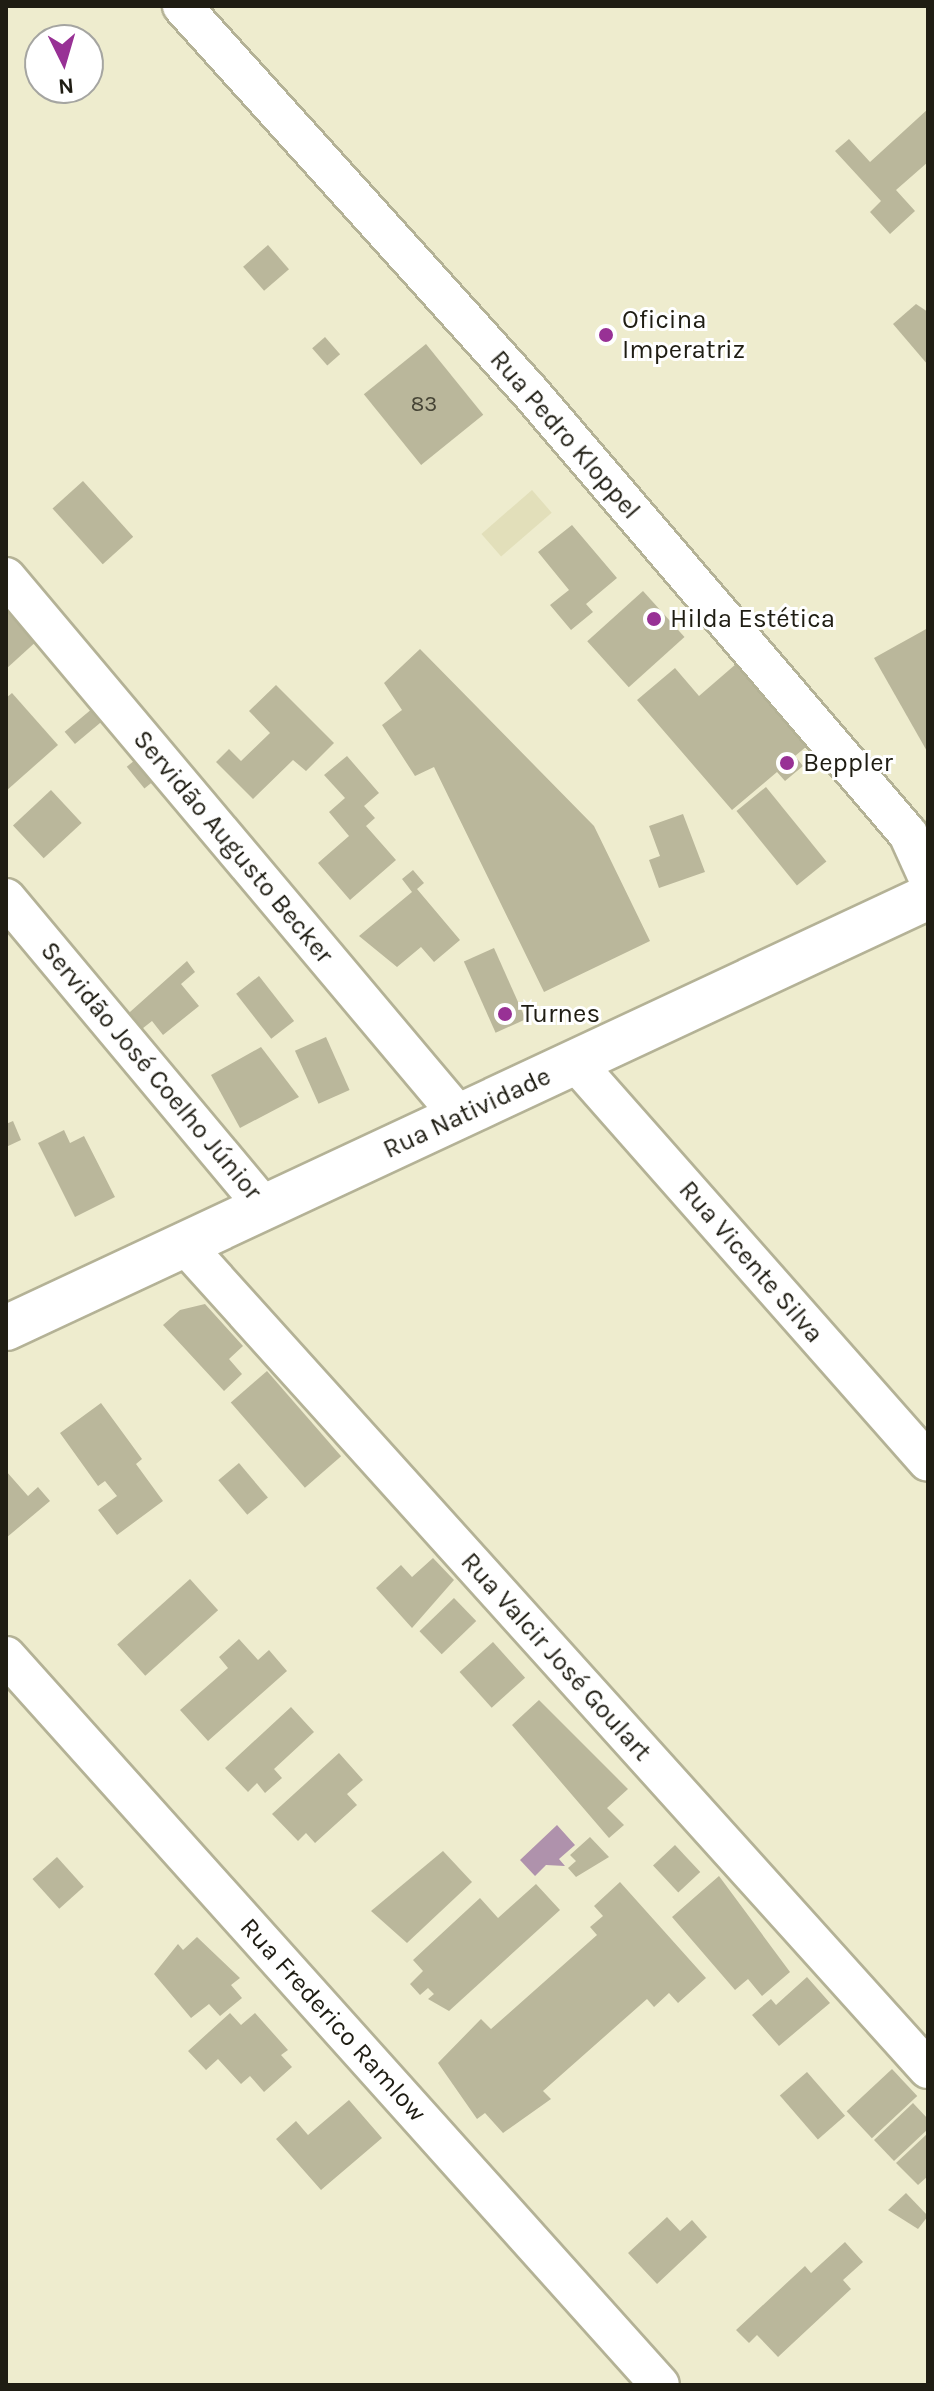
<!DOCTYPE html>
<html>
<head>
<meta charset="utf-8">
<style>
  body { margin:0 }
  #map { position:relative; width:934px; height:2391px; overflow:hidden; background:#eeecce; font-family:Karla,sans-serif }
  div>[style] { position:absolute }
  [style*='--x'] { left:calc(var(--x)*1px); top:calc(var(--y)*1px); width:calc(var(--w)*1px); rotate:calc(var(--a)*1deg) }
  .built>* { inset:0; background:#e2dfba; transform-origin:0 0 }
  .water>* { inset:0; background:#af92ac }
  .building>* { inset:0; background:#bab79b; transform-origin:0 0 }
  .roads { filter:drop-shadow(2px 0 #b4b296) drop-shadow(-2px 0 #b4b296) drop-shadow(0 2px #b4b296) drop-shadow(0 -2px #b4b296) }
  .minor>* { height:38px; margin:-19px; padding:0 19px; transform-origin:19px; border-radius:19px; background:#fff }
  .secondary>* { height:44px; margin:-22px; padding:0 22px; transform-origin:22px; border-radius:22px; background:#fff }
  .dots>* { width:22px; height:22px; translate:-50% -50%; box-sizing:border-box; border:4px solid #fff; border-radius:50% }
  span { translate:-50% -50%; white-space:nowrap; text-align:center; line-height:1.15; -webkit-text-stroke:6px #fff; paint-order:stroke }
  .number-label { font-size:22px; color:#464435 }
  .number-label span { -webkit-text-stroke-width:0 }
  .poi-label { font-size:26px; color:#1f1d13 }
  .left { translate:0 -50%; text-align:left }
  .street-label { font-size:26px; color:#1f1d13 }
  .frame { position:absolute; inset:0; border:8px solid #1f1d13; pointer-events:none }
  .north { position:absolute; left:24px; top:24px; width:80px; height:80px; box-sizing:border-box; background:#fff; border:2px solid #a5a5a1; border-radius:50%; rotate:175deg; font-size:22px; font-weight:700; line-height:32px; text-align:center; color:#1f1d13 }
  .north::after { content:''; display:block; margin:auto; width:28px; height:36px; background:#983195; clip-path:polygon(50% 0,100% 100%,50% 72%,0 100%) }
</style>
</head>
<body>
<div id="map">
  <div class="built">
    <div style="left:532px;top:490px;width:30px;height:67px;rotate:49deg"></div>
  </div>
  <div class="water">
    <div style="clip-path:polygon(557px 1825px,575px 1845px,559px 1859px,565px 1866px,546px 1865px,535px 1876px,520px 1860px)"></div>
  </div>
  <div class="building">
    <div style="clip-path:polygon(928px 109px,928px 162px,896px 190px,915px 211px,890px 234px,870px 212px,881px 201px,835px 151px,849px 139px,870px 162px)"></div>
    <div style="left:268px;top:245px;width:32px;height:33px;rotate:49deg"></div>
    <div style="clip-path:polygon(916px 304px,928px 312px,928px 365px,893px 324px)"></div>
    <div style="left:325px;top:337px;width:23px;height:17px;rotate:49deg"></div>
    <div style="left:426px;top:344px;width:91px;height:80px;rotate:51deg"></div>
    <div style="left:83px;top:481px;width:75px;height:41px;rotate:48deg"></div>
    <div style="clip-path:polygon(572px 525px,617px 578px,586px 604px,593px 612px,571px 630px,550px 605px,569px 590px,538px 552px)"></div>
    <div style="left:643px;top:591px;width:62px;height:75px;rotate:48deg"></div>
    <div style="clip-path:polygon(6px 604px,39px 639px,6px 669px)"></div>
    <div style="clip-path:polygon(928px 628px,928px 753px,874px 658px)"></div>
    <div style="clip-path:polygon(420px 649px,594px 826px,650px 941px,544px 992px,434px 767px,415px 776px,382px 725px,402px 710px,384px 683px)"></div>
    <div style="clip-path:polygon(736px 664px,807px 746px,795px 756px,803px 766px,785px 781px,777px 772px,732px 810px,637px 700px,675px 668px,699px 696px)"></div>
    <div style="clip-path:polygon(276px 685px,334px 743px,306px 771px,293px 760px,253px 799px,216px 762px,229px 749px,241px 761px,270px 733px,249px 711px)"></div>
    <div style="clip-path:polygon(12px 693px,58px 745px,6px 791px,6px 698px)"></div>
    <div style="left:93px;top:708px;width:16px;height:37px;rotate:50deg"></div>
    <div style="left:140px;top:756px;width:28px;height:17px;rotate:51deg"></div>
    <div style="clip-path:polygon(347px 756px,379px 793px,364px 806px,375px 818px,366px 826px,396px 860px,350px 900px,318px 863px,349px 836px,329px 812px,345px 798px,324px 775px)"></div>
    <div style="left:766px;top:787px;width:96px;height:38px;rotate:51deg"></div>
    <div style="left:51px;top:790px;width:45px;height:52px;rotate:47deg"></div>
    <div style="clip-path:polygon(683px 814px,705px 872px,659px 888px,649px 860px,660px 856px,649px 826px)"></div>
    <div style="clip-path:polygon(413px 870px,424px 883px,417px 889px,460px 940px,434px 962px,421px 947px,397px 967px,359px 936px,412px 892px,402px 879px)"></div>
    <div style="left:494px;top:948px;width:78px;height:33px;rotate:66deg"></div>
    <div style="clip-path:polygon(187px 961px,195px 972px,181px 984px,199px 1006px,163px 1035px,152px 1021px,133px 1036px,121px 1020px)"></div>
    <div style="left:259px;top:976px;width:57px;height:29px;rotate:52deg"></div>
    <div style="left:326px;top:1037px;width:58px;height:34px;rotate:66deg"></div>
    <div style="clip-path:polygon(261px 1047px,299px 1097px,240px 1128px,211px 1075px)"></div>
    <div style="clip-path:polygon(13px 1121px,21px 1140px,6px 1147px,6px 1124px)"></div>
    <div style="clip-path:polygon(64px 1130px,70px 1143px,84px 1136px,115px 1197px,75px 1217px,38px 1143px)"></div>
    <div style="clip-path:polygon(205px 1304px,243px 1346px,229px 1359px,242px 1374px,224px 1391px,163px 1325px,180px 1310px)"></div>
    <div style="left:267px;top:1371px;width:113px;height:48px;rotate:49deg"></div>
    <div style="clip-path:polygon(101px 1403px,142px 1459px,136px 1464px,163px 1501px,117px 1535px,98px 1510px,117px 1496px,105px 1481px,98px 1486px,60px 1433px)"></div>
    <div style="left:239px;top:1463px;width:45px;height:27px;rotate:50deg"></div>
    <div style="clip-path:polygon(6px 1471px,28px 1496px,38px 1487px,50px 1501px,6px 1538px)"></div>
    <div style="clip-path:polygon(433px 1558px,454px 1580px,412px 1628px,376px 1588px,401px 1565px,412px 1577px)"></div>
    <div style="left:190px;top:1579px;width:42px;height:98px;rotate:48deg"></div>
    <div style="left:454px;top:1598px;width:32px;height:48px;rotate:46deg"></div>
    <div style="clip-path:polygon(239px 1639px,258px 1660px,269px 1650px,287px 1671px,208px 1741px,180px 1710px,228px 1668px,219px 1657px)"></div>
    <div style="left:493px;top:1642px;width:48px;height:45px;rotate:48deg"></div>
    <div style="clip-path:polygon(539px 1700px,628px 1789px,607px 1808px,624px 1825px,609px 1838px,512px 1725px)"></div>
    <div style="clip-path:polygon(291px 1707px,314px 1732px,274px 1769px,282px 1778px,265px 1793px,257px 1783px,248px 1792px,225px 1768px)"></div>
    <div style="clip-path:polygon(339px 1753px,363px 1780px,347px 1794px,357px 1805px,315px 1843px,306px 1833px,298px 1841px,272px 1814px)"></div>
    <div style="clip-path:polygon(590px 1837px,609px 1857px,576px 1877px,568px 1868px,576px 1861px,570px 1855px)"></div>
    <div style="left:675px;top:1845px;width:37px;height:30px;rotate:47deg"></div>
    <div style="clip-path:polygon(443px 1851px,472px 1882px,407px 1943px,371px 1911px)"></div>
    <div style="left:57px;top:1857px;width:40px;height:33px;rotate:48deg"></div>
    <div style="clip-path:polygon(719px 1876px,790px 1972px,762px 1996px,748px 1979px,735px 1990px,672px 1917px)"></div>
    <div style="clip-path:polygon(620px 1882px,706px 1978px,678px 2003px,669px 1993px,654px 2007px,647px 1999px,543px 2091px,551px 2099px,503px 2133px,485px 2113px,477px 2119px,438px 2063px,481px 2019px,491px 2029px,597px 1935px,590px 1927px,603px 1916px,594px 1906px)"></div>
    <div style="clip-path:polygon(536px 1884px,560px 1910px,449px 2011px,428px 1999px,434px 1994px,428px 1988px,420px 1995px,410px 1984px,423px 1971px,413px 1960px,480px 1898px,498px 1918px)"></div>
    <div style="clip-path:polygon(197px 1937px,240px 1978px,231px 1985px,242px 1998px,220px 2016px,209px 2004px,191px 2018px,154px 1974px,178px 1944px,183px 1950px)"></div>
    <div style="clip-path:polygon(807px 1977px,830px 2003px,779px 2046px,752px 2015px,771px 1999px,776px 2005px)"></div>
    <div style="clip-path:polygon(230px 2013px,241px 2025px,255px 2013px,288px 2050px,281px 2055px,292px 2067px,264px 2092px,250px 2076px,241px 2084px,218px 2059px,206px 2070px,188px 2051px)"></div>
    <div style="left:892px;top:2069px;width:37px;height:62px;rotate:47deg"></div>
    <div style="left:807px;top:2072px;width:58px;height:36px;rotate:49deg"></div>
    <div style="clip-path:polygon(349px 2100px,382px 2138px,321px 2190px,276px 2139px,296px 2121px,308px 2135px)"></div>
    <div style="clip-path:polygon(913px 2103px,928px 2119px,928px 2129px,894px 2161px,874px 2140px)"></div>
    <div style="clip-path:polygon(928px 2133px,928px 2176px,918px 2185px,896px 2163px)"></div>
    <div style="clip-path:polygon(906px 2193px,928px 2216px,918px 2229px,888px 2210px)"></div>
    <div style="clip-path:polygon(667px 2217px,680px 2231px,692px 2220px,707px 2237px,657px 2284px,628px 2253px)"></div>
    <div style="clip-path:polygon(845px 2242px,863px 2262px,843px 2280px,851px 2289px,778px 2357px,757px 2335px,749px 2343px,736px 2330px,805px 2266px,811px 2273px)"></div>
  </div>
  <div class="roads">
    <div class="minor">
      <div style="--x:182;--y:6;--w:521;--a:47.96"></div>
      <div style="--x:531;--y:393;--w:580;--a:49.47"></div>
      <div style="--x:908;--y:834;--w:48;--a:65.6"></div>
      <div style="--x:6;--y:577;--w:707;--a:49.93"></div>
      <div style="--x:6;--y:898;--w:404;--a:50.1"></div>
      <div style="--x:575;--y:1062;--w:533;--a:48.57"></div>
      <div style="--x:184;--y:1244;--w:1111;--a:47.96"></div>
      <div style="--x:6;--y:1656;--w:979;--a:48.1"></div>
    </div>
    <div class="secondary">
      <div style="--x:6;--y:1328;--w:1018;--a:-25.05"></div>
    </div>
  </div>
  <div class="dots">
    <div style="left:606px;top:335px;background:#983195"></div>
    <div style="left:654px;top:619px;background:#983195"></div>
    <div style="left:787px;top:763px;background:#983195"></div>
    <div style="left:505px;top:1014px;background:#983195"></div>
  </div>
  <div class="number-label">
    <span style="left:424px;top:405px">83</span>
  </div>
  <div class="poi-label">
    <span class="left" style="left:622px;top:335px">Oficina<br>Imperatriz</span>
    <span class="left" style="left:670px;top:619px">Hilda Estética</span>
    <span class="left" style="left:803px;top:763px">Beppler</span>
    <span class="left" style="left:521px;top:1014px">Turnes</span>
  </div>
  <div class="street-label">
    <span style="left:565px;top:435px;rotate:49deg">Rua Pedro Kloppel</span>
    <span style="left:233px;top:847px;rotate:50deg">Servidão Augusto Becker</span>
    <span style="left:151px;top:1071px;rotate:50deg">Servidão José Coelho Júnior</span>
    <span style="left:467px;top:1113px;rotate:-25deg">Rua Natividade</span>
    <span style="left:751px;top:1262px;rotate:49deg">Rua Vicente Silva</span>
    <span style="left:556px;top:1657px;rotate:48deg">Rua Valcir José Goulart</span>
    <span style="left:333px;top:2020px;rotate:48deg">Rua Frederico Ramlow</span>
  </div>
  <div class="frame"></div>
  <div class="north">N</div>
</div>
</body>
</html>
